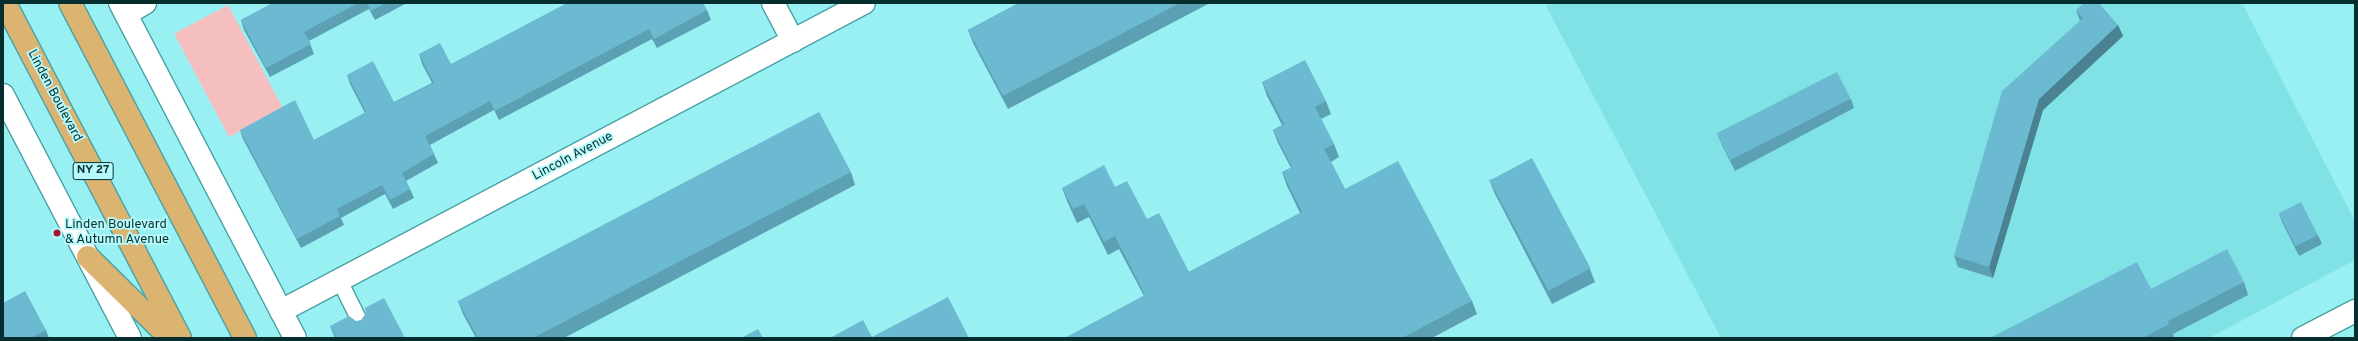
<!DOCTYPE html>
<html>
<head>
<meta charset="utf-8">
<style>
  body { margin:0 }
  #map { position:relative; width:2358px; height:341px; overflow:hidden; background:#99f0f3; font-family:Overpass,sans-serif }
  div>[style] { position:absolute }
  [style*='--x'] { left:calc(var(--x)*1px); top:calc(var(--y)*1px); width:calc(var(--w)*1px); rotate:calc(var(--a)*1deg) }
  .built>* { inset:0; background:#81e2e6 }
  .green>* { inset:0; background:#f5bfbf; transform-origin:0 0 }
  .roads { filter:drop-shadow(1px 0 #49a1a5) drop-shadow(-1px 0 #49a1a5) drop-shadow(0 1px #49a1a5) drop-shadow(0 -1px #49a1a5) }
  .service>* { height:15px; margin:-7.5px; padding:0 7.5px; transform-origin:7.5px; border-radius:7.5px; background:#fff }
  .minor>* { height:22px; margin:-11px; padding:0 11px; transform-origin:11px; border-radius:11px; background:#fff }
  .tertiary>* { height:22px; margin:-11px; padding:0 11px; transform-origin:11px; border-radius:11px; background:#fff }
  .trunk>* { height:22px; margin:-11px; padding:0 11px; transform-origin:11px; border-radius:11px; background:#dbb472 }
  .wall>* { inset:0; background:#5ca0b4 }
  .shaded-wall>* { inset:0; background:#4b8292 }
  .building>* { inset:0; background:#6bbad1; transform-origin:0 0 }
  .dots>* { width:11px; height:11px; translate:-50% -50%; box-sizing:border-box; border:2px solid #b6fafc; border-radius:50% }
  span { translate:-50% -50%; white-space:nowrap; text-align:center; line-height:1.15; -webkit-text-stroke:3.5px #b6fafc; paint-order:stroke }
  .shield-label span { padding:1px 3px; background:#b6fafc; border:1px solid; border-radius:3px; -webkit-text-stroke-width:0 }
  .shield-label { font-size:12px; color:#072e2f; font-weight:700 }
  .street-label { font-size:13px; color:#072e2f }
  .poi-label { font-size:13px; color:#072e2f }
  .left { translate:0 -50%; text-align:left }
  .frame { position:absolute; inset:0; border:4px solid #072e2f; pointer-events:none }
</style>
</head>
<body>
<div id="map">
  <div class="built">
    <div style="clip-path:polygon(1552px 3px,2242px 3px,2355px 221px,2355px 260px,2209px 338px,1721px 338px,1546px 6px)"></div>
  </div>
  <div class="green">
    <div style="left:228px;top:5px;width:117px;height:61px;rotate:62deg"></div>
  </div>
  <div class="roads">
    <div class="service">
      <div style="--x:339;--y:280;--w:49;--a:63.4"></div>
    </div>
    <div class="minor">
      <div style="--x:773;--y:3;--w:43;--a:62.2"></div>
      <div style="--x:126;--y:14;--w:22;--a:-30"></div>
      <div style="--x:281;--y:311;--w:659;--a:-27.85"></div>
      <div style="--x:2303;--y:338;--w:59;--a:-27.4"></div>
    </div>
    <div class="tertiary">
      <div style="--x:120;--y:3;--w:378;--a:62.4"></div>
      <div style="--x:3;--y:95;--w:274;--a:62.4"></div>
    </div>
    <div class="trunk">
      <div style="--x:5;--y:3;--w:378;--a:62.4"></div>
      <div style="--x:70;--y:3;--w:378;--a:62.4"></div>
      <div style="--x:88;--y:257;--w:115;--a:44.6"></div>
    </div>
  </div>
  <div class="wall">
    <div style="clip-path:polygon(273px 3px,407px 3px,375px 20px,369px 9px,309px 41px,314px 54px,270px 77px,244px 30px,241px 20px)"></div>
    <div style="clip-path:polygon(1019px 3px,1210px 3px,1008px 109px,973px 43px,968px 30px)"></div>
    <div style="clip-path:polygon(707px 10px,711px 20px,657px 48px,652px 39px,499px 120px,494px 110px,430px 145px,438px 163px,406px 181px,410px 189px,414px 198px,393px 209px,385px 194px,341px 218px,344px 225px,301px 248px,243px 139px,240px 130px,314px 140px,365px 113px,350px 84px,347px 75px,394px 102px,432px 83px,422px 64px,419px 54px,451px 64px)"></div>
    <div style="clip-path:polygon(2076px 10px,2118px 25px,2123px 36px,2043px 110px,1993px 278px,1958px 267px,1954px 256px,2080px 21px)"></div>
    <div style="clip-path:polygon(1262px 82px,1326px 101px,1331px 114px,1321px 119px,1334px 144px,1339px 157px,1331px 162px,1345px 189px,1472px 301px,1477px 314px,1432px 338px,1065px 338px,1144px 296px,1119px 249px,1108px 255px,1089px 217px,1077px 223px,1067px 201px,1062px 188px,1115px 187px,1147px 219px,1189px 272px,1300px 213px,1287px 186px,1282px 172px,1291px 168px,1278px 143px,1273px 130px,1282px 125px,1267px 96px)"></div>
    <div style="clip-path:polygon(1851px 99px,1854px 108px,1735px 171px,1722px 145px,1718px 136px)"></div>
    <div style="clip-path:polygon(851px 172px,855px 185px,564px 338px,476px 338px,463px 314px,458px 301px)"></div>
    <div style="clip-path:polygon(1489px 179px,1590px 269px,1595px 282px,1552px 304px,1494px 192px)"></div>
    <div style="clip-path:polygon(2279px 213px,2318px 235px,2322px 244px,2299px 256px,2282px 222px)"></div>
    <div style="clip-path:polygon(2244px 282px,2248px 295px,2173px 334px,2174px 337px,2172px 338px,1990px 338px,2151px 289px)"></div>
    <div style="clip-path:polygon(356px 321px,405px 338px,335px 338px,330px 326px)"></div>
    <div style="clip-path:polygon(46px 330px,49px 338px,3px 338px)"></div>
  </div>
  <div class="shaded-wall">
    <div style="clip-path:polygon(2118px 25px,2123px 36px,2043px 110px,1993px 278px,1989px 267px,2039px 99px)"></div>
  </div>
  <div class="building">
    <div style="clip-path:polygon(273px 3px,358px 3px,304px 32px,311px 44px,266px 68px,241px 20px)"></div>
    <div style="clip-path:polygon(367px 3px,386px 3px,371px 11px)"></div>
    <div style="clip-path:polygon(567px 3px,703px 3px,707px 10px,654px 39px,649px 29px,495px 111px,490px 101px,425px 136px,434px 154px,402px 173px,410px 189px,390px 200px,382px 185px,337px 209px,340px 216px,297px 239px,240px 130px,295px 100px,314px 140px,366px 112px,347px 75px,373px 61px,394px 102px,434px 83px,419px 54px,440px 43px,451px 64px)"></div>
    <div style="clip-path:polygon(1019px 3px,1180px 3px,1003px 96px,968px 30px)"></div>
    <div style="clip-path:polygon(2084px 3px,2099px 3px,2118px 25px,2039px 99px,1989px 267px,1954px 256px,2002px 91px,2083px 18px,2076px 10px)"></div>
    <div style="clip-path:polygon(1305px 60px,1326px 101px,1315px 107px,1334px 144px,1324px 149px,1345px 189px,1398px 161px,1472px 301px,1402px 338px,1065px 338px,1145px 295px,1115px 236px,1104px 242px,1084px 204px,1073px 209px,1062px 188px,1104px 165px,1115px 187px,1127px 181px,1147px 219px,1159px 213px,1189px 272px,1302px 212px,1282px 172px,1292px 167px,1273px 130px,1284px 124px,1262px 82px)"></div>
    <div style="left:1837px;top:72px;width:30px;height:135px;rotate:63deg"></div>
    <div style="clip-path:polygon(819px 112px,851px 172px,533px 338px,478px 338px,458px 301px)"></div>
    <div style="left:1532px;top:158px;width:125px;height:48px;rotate:62deg"></div>
    <div style="left:2301px;top:202px;width:37px;height:25px;rotate:63deg"></div>
    <div style="clip-path:polygon(2227px 249px,2244px 282px,2168px 321px,2169px 324px,2143px 338px,1990px 338px,2137px 262px,2151px 289px)"></div>
    <div style="clip-path:polygon(25px 291px,46px 330px,31px 338px,3px 338px,3px 303px)"></div>
    <div style="clip-path:polygon(948px 297px,969px 338px,830px 338px,863px 320px,872px 337px)"></div>
    <div style="clip-path:polygon(384px 298px,405px 338px,337px 338px,330px 326px,349px 316px,356px 321px,361px 320px,366px 313px,365px 308px)"></div>
    <div style="clip-path:polygon(758px 329px,763px 338px,741px 338px)"></div>
  </div>
  <div class="dots">
    <div style="left:57px;top:233px;background:#a91230"></div>
  </div>
  <div class="shield-label">
    <span style="left:93px;top:171px">NY 27</span>
  </div>
  <div class="street-label">
    <span style="left:54px;top:96px;rotate:62deg">Linden Boulevard</span>
    <span style="left:573px;top:157px;rotate:-28deg">Lincoln Avenue</span>
  </div>
  <div class="poi-label">
    <span class="left" style="left:65px;top:233px">Linden Boulevard<br>&amp; Autumn Avenue</span>
  </div>
  <div class="frame"></div>
</div>
</body>
</html>
